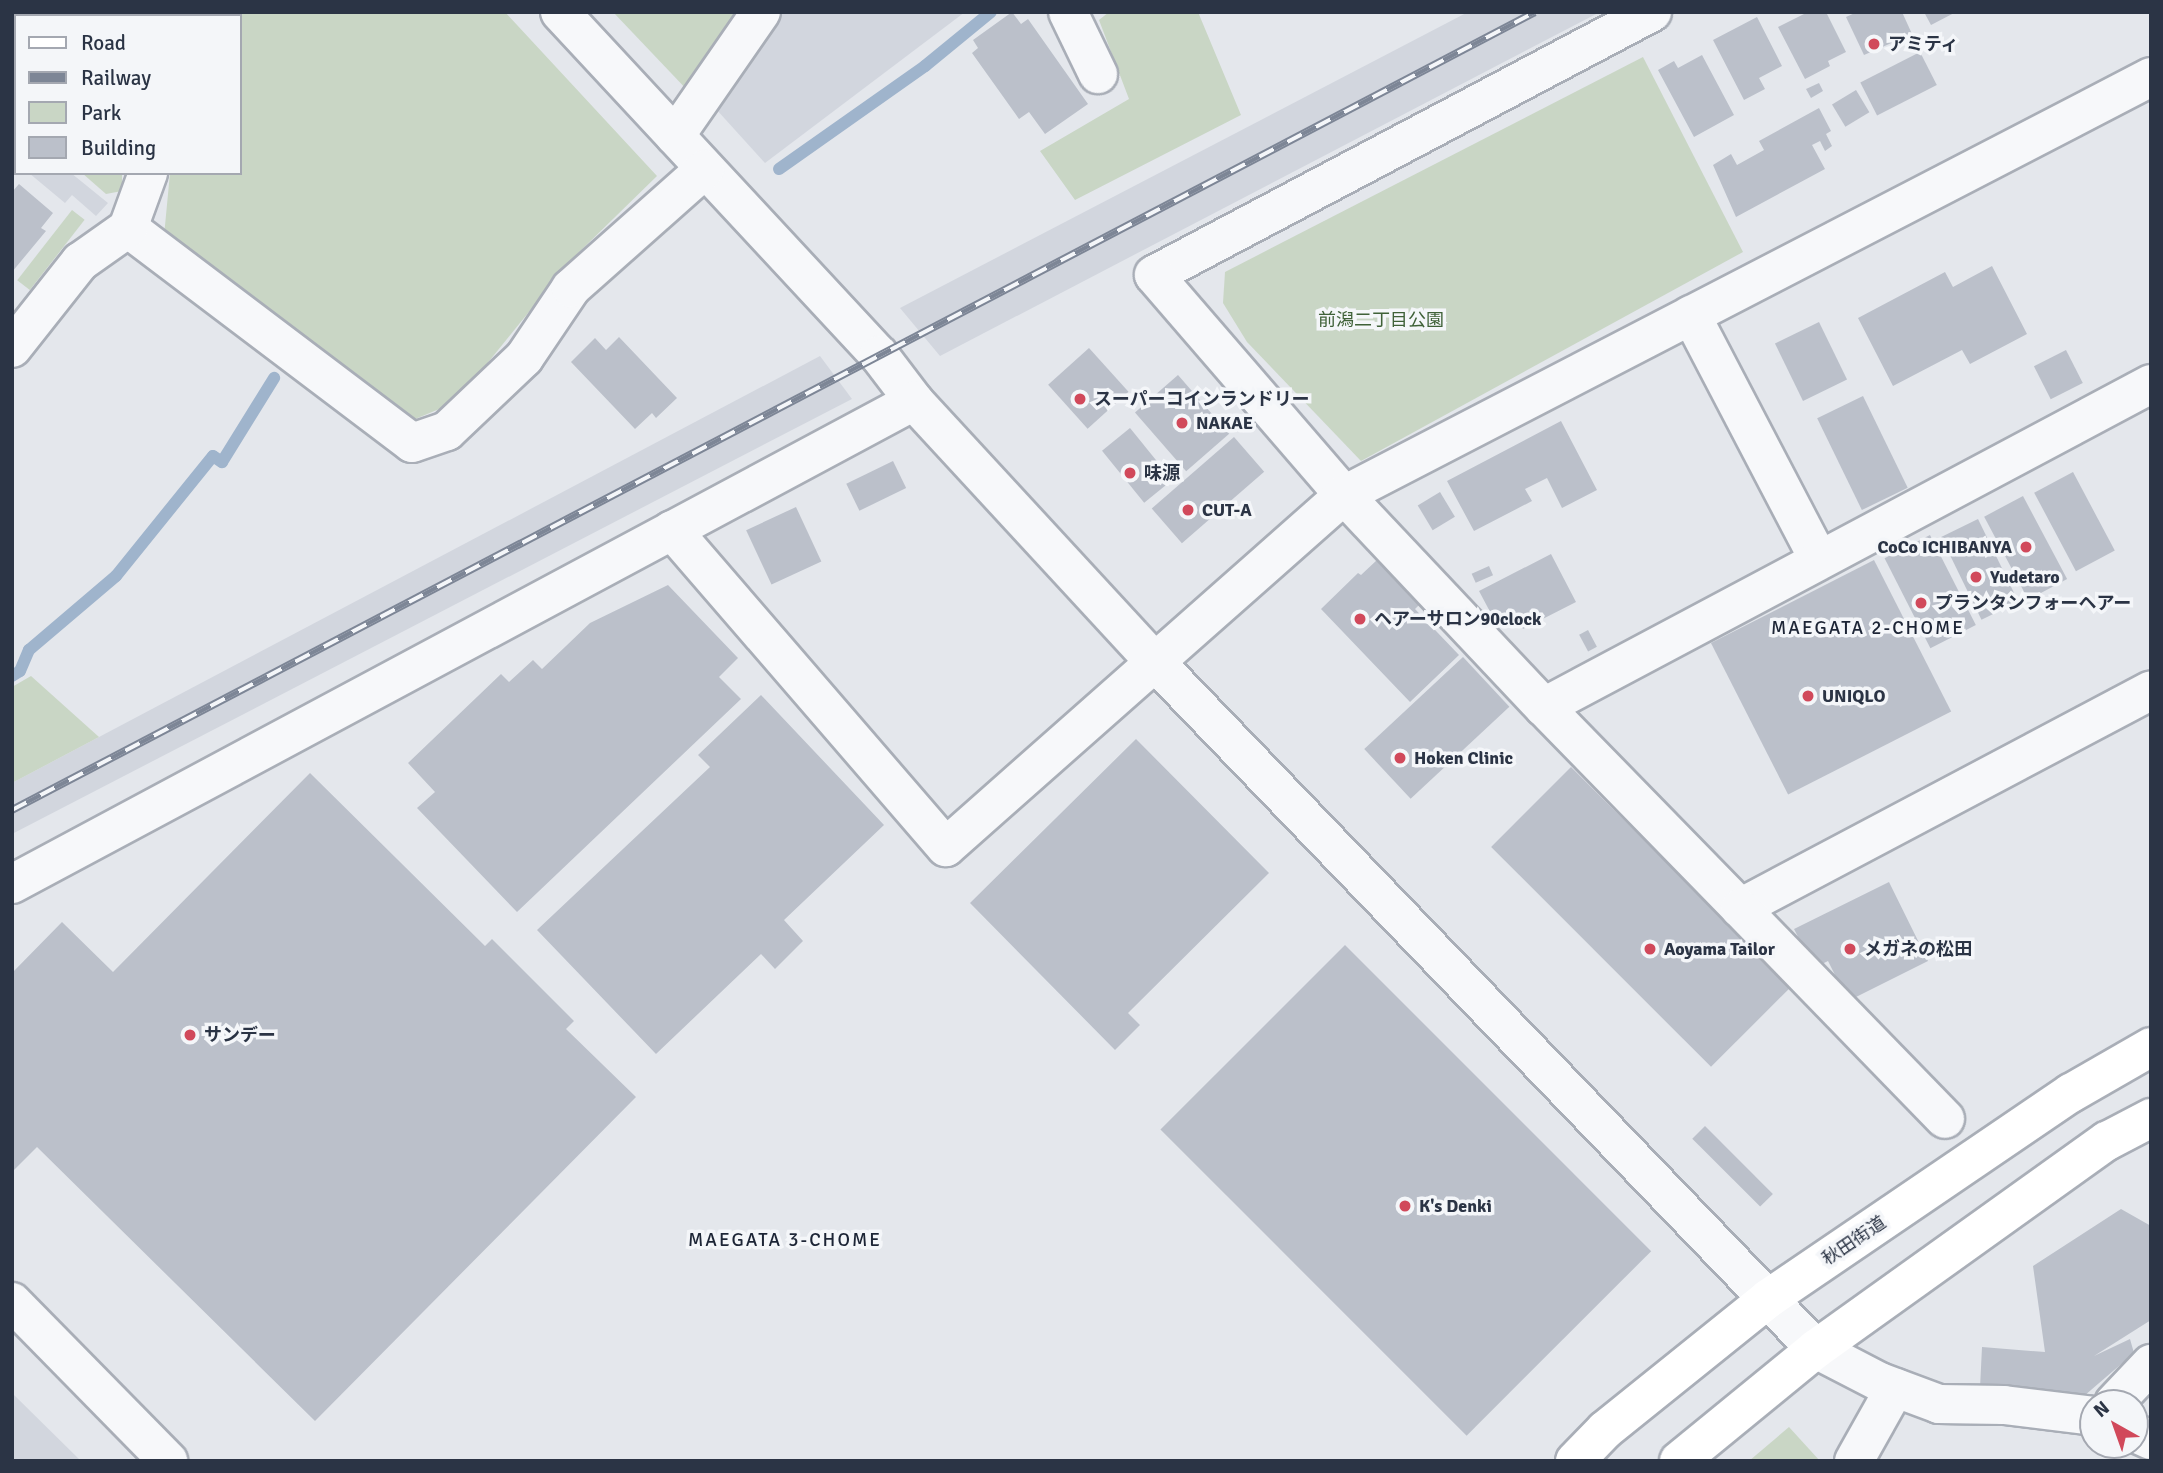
<!DOCTYPE html>
<html>
<head>
<meta charset="utf-8">
<style>
  body { margin:0 }
  #map { position:relative; width:2163px; height:1473px; overflow:hidden; background:#e4e7ec; font-family:Signika,"Noto Sans JP",sans-serif }
  div>[style] { position:absolute }
  [style*='--x'] { left:calc(var(--x)*1px); top:calc(var(--y)*1px); width:calc(var(--w)*1px); rotate:calc(var(--a)*1deg) }
  .built>* { inset:0; background:#d2d6de }
  .green>* { inset:0; background:#c9d6c5; transform-origin:0 0 }
  .stream>* { height:12px; margin:-6px; padding:0 6px; transform-origin:6px; border-radius:6px; background:#9fb4cc }
  .building>* { inset:0; background:#bbc0ca; transform-origin:0 0 }
  .roads { filter:drop-shadow(2px 0 #a9aeb7) drop-shadow(-2px 0 #a9aeb7) drop-shadow(0 2px #a9aeb7) drop-shadow(0 -2px #a9aeb7) }
  .minor>* { height:38px; margin:-19px; padding:0 19px; transform-origin:19px; border-radius:19px; background:#f7f8fa }
  .major>* { height:38px; margin:-19px; padding:0 19px; transform-origin:19px; border-radius:19px; background:#fff }
  .rail>* { height:8px; margin-top:-4px; transform-origin:0; background:repeating-linear-gradient(90deg,#f4f6f9 0 16px,#7d8696 0 32px); box-sizing:border-box; border-block:2px solid #7d8696 }
  .dots>* { width:19px; height:19px; translate:-50% -50%; box-sizing:border-box; border:4px solid #f4f6f9; border-radius:50% }
  span { translate:-50% -50%; white-space:nowrap; text-align:center; line-height:1.15; -webkit-text-stroke:7px #f4f6f9; paint-order:stroke }
  .poi-label { font-size:18px; color:#2b3445; font-weight:700 }
  .left { translate:0 -50%; text-align:left }
  .right { translate:-100% -50%; text-align:right }
  .park-label { font-size:18px; color:#3f6138 }
  .street-label { font-size:18px; color:#2b3445 }
  .neighbourhood-label { font-size:19px; color:#1d2536; letter-spacing:2px }
  .frame { position:absolute; inset:0; border:14px solid #2b3445; pointer-events:none }
  .legend { position:absolute; left:14px; top:14px; width:228px; height:161px; box-sizing:border-box; background:#f4f6f9; border:2px solid #a4a8b1; margin:0; padding:9px 12px; list-style:none; font-size:21px; color:#2b3445 }
  .legend li { display:flex; align-items:center; gap:14px; height:35px }
  .legend b { width:35px; border:2px solid #a4a8b1 }
  .north { position:absolute; left:2079px; top:1389px; width:70px; height:70px; box-sizing:border-box; background:#f4f6f9; border:2px solid #a4a8b1; border-radius:50%; rotate:320deg; font-size:19px; font-weight:700; line-height:28px; text-align:center; color:#2b3445 }
  .north::after { content:''; display:block; margin:auto; width:24px; height:32px; background:#d1495b; clip-path:polygon(50% 0,100% 100%,50% 72%,0 100%) }
</style>
</head>
<body>
<div id="map">
  <div class="built">
    <div style="clip-path:polygon(781px 12px,965px 12px,765px 163px,716px 109px)"></div>
    <div style="clip-path:polygon(1468px 12px,1600px 12px,940px 356px,900px 308px)"></div>
    <div style="clip-path:polygon(29px 173px,71px 173px,108px 203px,96px 216px,72px 195px,65px 203px)"></div>
    <div style="clip-path:polygon(820px 356px,852px 399px,12px 834px,12px 783px)"></div>
    <div style="clip-path:polygon(12px 1393px,81px 1461px,12px 1461px)"></div>
  </div>
  <div class="green">
    <div style="clip-path:polygon(206px 12px,505px 12px,657px 176px,570px 261px,456px 402px,408px 422px,164px 236px,170px 173px,240px 173px,240px 16px,201px 16px)"></div>
    <div style="clip-path:polygon(613px 12px,751px 12px,690px 93px)"></div>
    <div style="clip-path:polygon(1109px 12px,1198px 12px,1241px 115px,1075px 200px,1040px 151px,1129px 99px,1099px 20px)"></div>
    <div style="clip-path:polygon(1643px 57px,1743px 252px,1361px 461px,1247px 342px,1223px 303px,1225px 272px)"></div>
    <div style="clip-path:polygon(82px 173px,122px 173px,122px 191px,106px 194px)"></div>
    <div style="left:72px;top:210px;width:16px;height:89px;rotate:38deg"></div>
    <div style="clip-path:polygon(31px 676px,99px 737px,12px 783px,12px 687px)"></div>
    <div style="clip-path:polygon(1789px 1427px,1820px 1461px,1749px 1461px)"></div>
  </div>
  <div class="stream">
    <div style="--x:779;--y:169;--w:179;--a:-35.2"></div>
    <div style="--x:925;--y:66;--w:85;--a:-39.3"></div>
    <div style="--x:12;--y:676;--w:9;--a:-32"></div>
    <div style="--x:20;--y:671;--w:23;--a:-67"></div>
    <div style="--x:29;--y:650;--w:114;--a:-40.4"></div>
    <div style="--x:116;--y:576;--w:154;--a:-51.1"></div>
    <div style="--x:213;--y:456;--w:11;--a:34"></div>
    <div style="--x:222;--y:462;--w:99;--a:-58.2"></div>
  </div>
  <div class="building">
    <div style="clip-path:polygon(1012px 12px,1021px 24px,1028px 19px,1088px 104px,1045px 134px,1029px 112px,1019px 119px,972px 53px,978px 48px,973px 40px)"></div>
    <div style="clip-path:polygon(1808px 12px,1826px 12px,1846px 52px,1828px 61px,1830px 66px,1805px 79px,1778px 27px)"></div>
    <div style="clip-path:polygon(1857px 12px,1902px 12px,1912px 34px,1864px 55px,1846px 17px)"></div>
    <div style="clip-path:polygon(1924px 12px,1956px 12px,1931px 25px)"></div>
    <div style="clip-path:polygon(1757px 17px,1782px 66px,1759px 78px,1765px 89px,1744px 100px,1713px 40px)"></div>
    <div style="left:1920px;top:52px;width:37px;height:67px;rotate:63deg"></div>
    <div style="clip-path:polygon(1702px 55px,1734px 115px,1694px 137px,1658px 70px,1674px 61px,1678px 68px)"></div>
    <div style="clip-path:polygon(1819px 83px,1823px 91px,1811px 98px,1806px 89px)"></div>
    <div style="left:1856px;top:90px;width:26px;height:28px;rotate:59deg"></div>
    <div style="clip-path:polygon(1819px 108px,1831px 131px,1826px 134px,1832px 146px,1825px 151px,1820px 141px,1812px 145px,1825px 169px,1736px 217px,1713px 165px,1731px 154px,1737px 165px,1764px 150px,1759px 141px)"></div>
    <div style="clip-path:polygon(19px 184px,53px 213px,41px 228px,46px 231px,12px 272px,12px 192px)"></div>
    <div style="clip-path:polygon(1992px 266px,2027px 334px,1970px 364px,1962px 350px,1893px 386px,1858px 318px,1945px 272px,1953px 287px)"></div>
    <div style="left:1819px;top:322px;width:64px;height:49px;rotate:64deg"></div>
    <div style="clip-path:polygon(619px 337px,677px 398px,656px 418px,652px 413px,635px 429px,571px 362px,595px 338px,606px 350px)"></div>
    <div style="left:1089px;top:348px;width:59px;height:55px;rotate:48deg"></div>
    <div style="left:2066px;top:350px;width:37px;height:36px;rotate:63deg"></div>
    <div style="left:1178px;top:375px;width:78px;height:57px;rotate:49deg"></div>
    <div style="left:1863px;top:396px;width:102px;height:51px;rotate:64deg"></div>
    <div style="clip-path:polygon(1561px 421px,1597px 490px,1562px 508px,1547px 478px,1525px 489px,1532px 501px,1474px 531px,1447px 481px)"></div>
    <div style="left:1130px;top:428px;width:67px;height:36px;rotate:51deg"></div>
    <div style="left:1234px;top:437px;width:46px;height:109px;rotate:49deg"></div>
    <div style="left:893px;top:461px;width:30px;height:52px;rotate:64deg"></div>
    <div style="left:2073px;top:472px;width:89px;height:44px;rotate:62deg"></div>
    <div style="left:1440px;top:492px;width:29px;height:26px;rotate:59deg"></div>
    <div style="left:2023px;top:496px;width:94px;height:44px;rotate:62deg"></div>
    <div style="left:796px;top:507px;width:60px;height:55px;rotate:65deg"></div>
    <div style="left:1978px;top:519px;width:92px;height:41px;rotate:64deg"></div>
    <div style="left:1930px;top:535px;width:101px;height:51px;rotate:63deg"></div>
    <div style="clip-path:polygon(1551px 554px,1576px 602px,1523px 629px,1515px 613px,1496px 623px,1479px 591px)"></div>
    <div style="clip-path:polygon(1377px 560px,1420px 604px,1415px 609px,1459px 655px,1410px 702px,1321px 609px,1358px 573px,1361px 575px)"></div>
    <div style="left:1874px;top:560px;width:170px;height:183px;rotate:63deg"></div>
    <div style="left:1489px;top:566px;width:10px;height:19px;rotate:66deg"></div>
    <div style="clip-path:polygon(668px 585px,738px 658px,719px 677px,741px 699px,517px 912px,417px 808px,435px 792px,408px 763px,501px 674px,509px 682px,533px 660px,542px 669px,590px 623px)"></div>
    <div style="left:1588px;top:630px;width:19px;height:10px;rotate:62deg"></div>
    <div style="left:1463px;top:657px;width:68px;height:135px;rotate:47deg"></div>
    <div style="clip-path:polygon(761px 695px,884px 825px,784px 920px,803px 941px,775px 969px,761px 954px,656px 1054px,537px 930px,710px 767px,698px 755px)"></div>
    <div style="clip-path:polygon(1136px 739px,1269px 873px,1128px 1013px,1140px 1025px,1115px 1050px,970px 903px)"></div>
    <div style="left:1571px;top:767px;width:311px;height:113px;rotate:45deg"></div>
    <div style="clip-path:polygon(310px 773px,485px 946px,492px 939px,574px 1021px,566px 1029px,636px 1097px,315px 1421px,37px 1147px,12px 1172px,12px 973px,62px 922px,113px 972px)"></div>
    <div style="clip-path:polygon(1889px 882px,1928px 961px,1848px 1001px,1828px 961px,1814px 968px,1794px 929px)"></div>
    <div style="left:1345px;top:945px;width:433px;height:261px;rotate:45deg"></div>
    <div style="left:1705px;top:1126px;width:96px;height:18px;rotate:45deg"></div>
    <div style="clip-path:polygon(2121px 1209px,2151px 1226px,2151px 1320px,2094px 1356px,2130px 1339px,2134px 1353px,2084px 1396px,1980px 1388px,1982px 1347px,2045px 1352px,2033px 1266px)"></div>
  </div>
  <div class="roads">
    <div class="minor">
      <div style="--x:560;--y:12;--w:468;--a:47.1"></div>
      <div style="--x:879;--y:355;--w:58;--a:52.7"></div>
      <div style="--x:914;--y:401;--w:357;--a:47.3"></div>
      <div style="--x:1156;--y:663;--w:952;--a:46.11"></div>
      <div style="--x:1816;--y:1349;--w:72;--a:27.3"></div>
      <div style="--x:1880;--y:1382;--w:63;--a:20.4"></div>
      <div style="--x:1939;--y:1404;--w:65;--a:0.9"></div>
      <div style="--x:2004;--y:1405;--w:90;--a:7"></div>
      <div style="--x:1068;--y:12;--w:69;--a:64.2"></div>
      <div style="--x:1652;--y:12;--w:563;--a:152.16"></div>
      <div style="--x:1154;--y:275;--w:291;--a:49.2"></div>
      <div style="--x:1344;--y:495;--w:291;--a:46.7"></div>
      <div style="--x:1544;--y:707;--w:281;--a:45.7"></div>
      <div style="--x:1740;--y:908;--w:465;--a:-27.9"></div>
      <div style="--x:64;--y:16;--w:21;--a:-11"></div>
      <div style="--x:169;--y:16;--w:4;--a:-90"></div>
      <div style="--x:12;--y:24;--w:4;--a:0"></div>
      <div style="--x:675;--y:136;--w:151;--a:-55.3"></div>
      <div style="--x:128;--y:228;--w:356;--a:37.1"></div>
      <div style="--x:412;--y:443;--w:37;--a:-19"></div>
      <div style="--x:447;--y:431;--w:106;--a:-43.5"></div>
      <div style="--x:524;--y:358;--w:84;--a:-56.1"></div>
      <div style="--x:571;--y:288;--w:179;--a:-41.6"></div>
      <div style="--x:1691;--y:315;--w:276;--a:62.4"></div>
      <div style="--x:12;--y:348;--w:110;--a:-51.7"></div>
      <div style="--x:80;--y:262;--w:59;--a:-35.3"></div>
      <div style="--x:128;--y:228;--w:59;--a:-70"></div>
      <div style="--x:672;--y:530;--w:419;--a:49.2"></div>
      <div style="--x:946;--y:847;--w:531;--a:-41.49"></div>
      <div style="--x:1344;--y:495;--w:909;--a:-27.38"></div>
      <div style="--x:1544;--y:707;--w:688;--a:-28.02"></div>
      <div style="--x:12;--y:884;--w:1023;--a:-28.17"></div>
      <div style="--x:1740;--y:908;--w:294;--a:45.8"></div>
      <div style="--x:12;--y:1302;--w:223;--a:45.5"></div>
      <div style="--x:2114;--y:1403;--w:54;--a:-46.5"></div>
      <div style="--x:2135;--y:1433;--w:17;--a:24"></div>
      <div style="--x:1854;--y:1461;--w:84;--a:-60.7"></div>
    </div>
    <div class="major">
      <div style="--x:1575;--y:1461;--w:43;--a:-45.9"></div>
      <div style="--x:1605;--y:1430;--w:211;--a:-38.8"></div>
      <div style="--x:1769;--y:1298;--w:365;--a:-34.2"></div>
      <div style="--x:2071;--y:1093;--w:92;--a:-29.9"></div>
      <div style="--x:1679;--y:1461;--w:177;--a:-39.3"></div>
      <div style="--x:1816;--y:1349;--w:358;--a:-35.6"></div>
      <div style="--x:2107;--y:1141;--w:50;--a:-27.6"></div>
    </div>
  </div>
  <div class="rail">
    <div style="--x:12;--y:810;--w:1719;--a:-27.65"></div>
  </div>
  <div class="dots">
    <div style="left:1874px;top:44px;background:#d1495b"></div>
    <div style="left:1080px;top:399px;background:#d1495b"></div>
    <div style="left:1182px;top:423px;background:#d1495b"></div>
    <div style="left:1130px;top:473px;background:#d1495b"></div>
    <div style="left:1188px;top:510px;background:#d1495b"></div>
    <div style="left:2026px;top:547px;background:#d1495b"></div>
    <div style="left:1976px;top:577px;background:#d1495b"></div>
    <div style="left:1921px;top:603px;background:#d1495b"></div>
    <div style="left:1360px;top:619px;background:#d1495b"></div>
    <div style="left:1808px;top:696px;background:#d1495b"></div>
    <div style="left:1400px;top:758px;background:#d1495b"></div>
    <div style="left:1650px;top:949px;background:#d1495b"></div>
    <div style="left:1850px;top:949px;background:#d1495b"></div>
    <div style="left:190px;top:1035px;background:#d1495b"></div>
    <div style="left:1405px;top:1206px;background:#d1495b"></div>
  </div>
  <div class="poi-label">
    <span class="left" style="left:1888px;top:44px">アミティ</span>
    <span class="left" style="left:1094px;top:399px">スーパーコインランドリー</span>
    <span class="left" style="left:1196px;top:423px">NAKAE</span>
    <span class="left" style="left:1144px;top:473px">味源</span>
    <span class="left" style="left:1202px;top:510px">CUT-A</span>
    <span class="right" style="left:2012px;top:547px">CoCo ICHIBANYA</span>
    <span class="left" style="left:1990px;top:577px">Yudetaro</span>
    <span class="left" style="left:1935px;top:603px">プランタンフォーヘアー</span>
    <span class="left" style="left:1374px;top:619px">ヘアーサロン90clock</span>
    <span class="left" style="left:1822px;top:696px">UNIQLO</span>
    <span class="left" style="left:1414px;top:758px">Hoken Clinic</span>
    <span class="left" style="left:1664px;top:949px">Aoyama Tailor</span>
    <span class="left" style="left:1864px;top:949px">メガネの松田</span>
    <span class="left" style="left:204px;top:1035px">サンデー</span>
    <span class="left" style="left:1419px;top:1206px">K's Denki</span>
  </div>
  <div class="park-label">
    <span style="left:1381px;top:320px">前潟二丁目公園</span>
  </div>
  <div class="street-label">
    <span style="left:1854px;top:1241px;rotate:-34deg">秋田街道</span>
  </div>
  <div class="neighbourhood-label">
    <span style="left:1868px;top:629px">MAEGATA 2-CHOME</span>
    <span style="left:785px;top:1241px">MAEGATA 3-CHOME</span>
  </div>
  <div class="frame"></div>
  <ul class="legend">
  <li><b style="height:9px;background:#fff"></b>Road</li>
  <li><b style="height:9px;background:#7d8696"></b>Railway</li>
  <li><b style="height:19px;background:#c9d6c5"></b>Park</li>
  <li><b style="height:19px;background:#bbc0ca"></b>Building</li>
  </ul>
  <div class="north">N</div>
</div>
</body>
</html>
